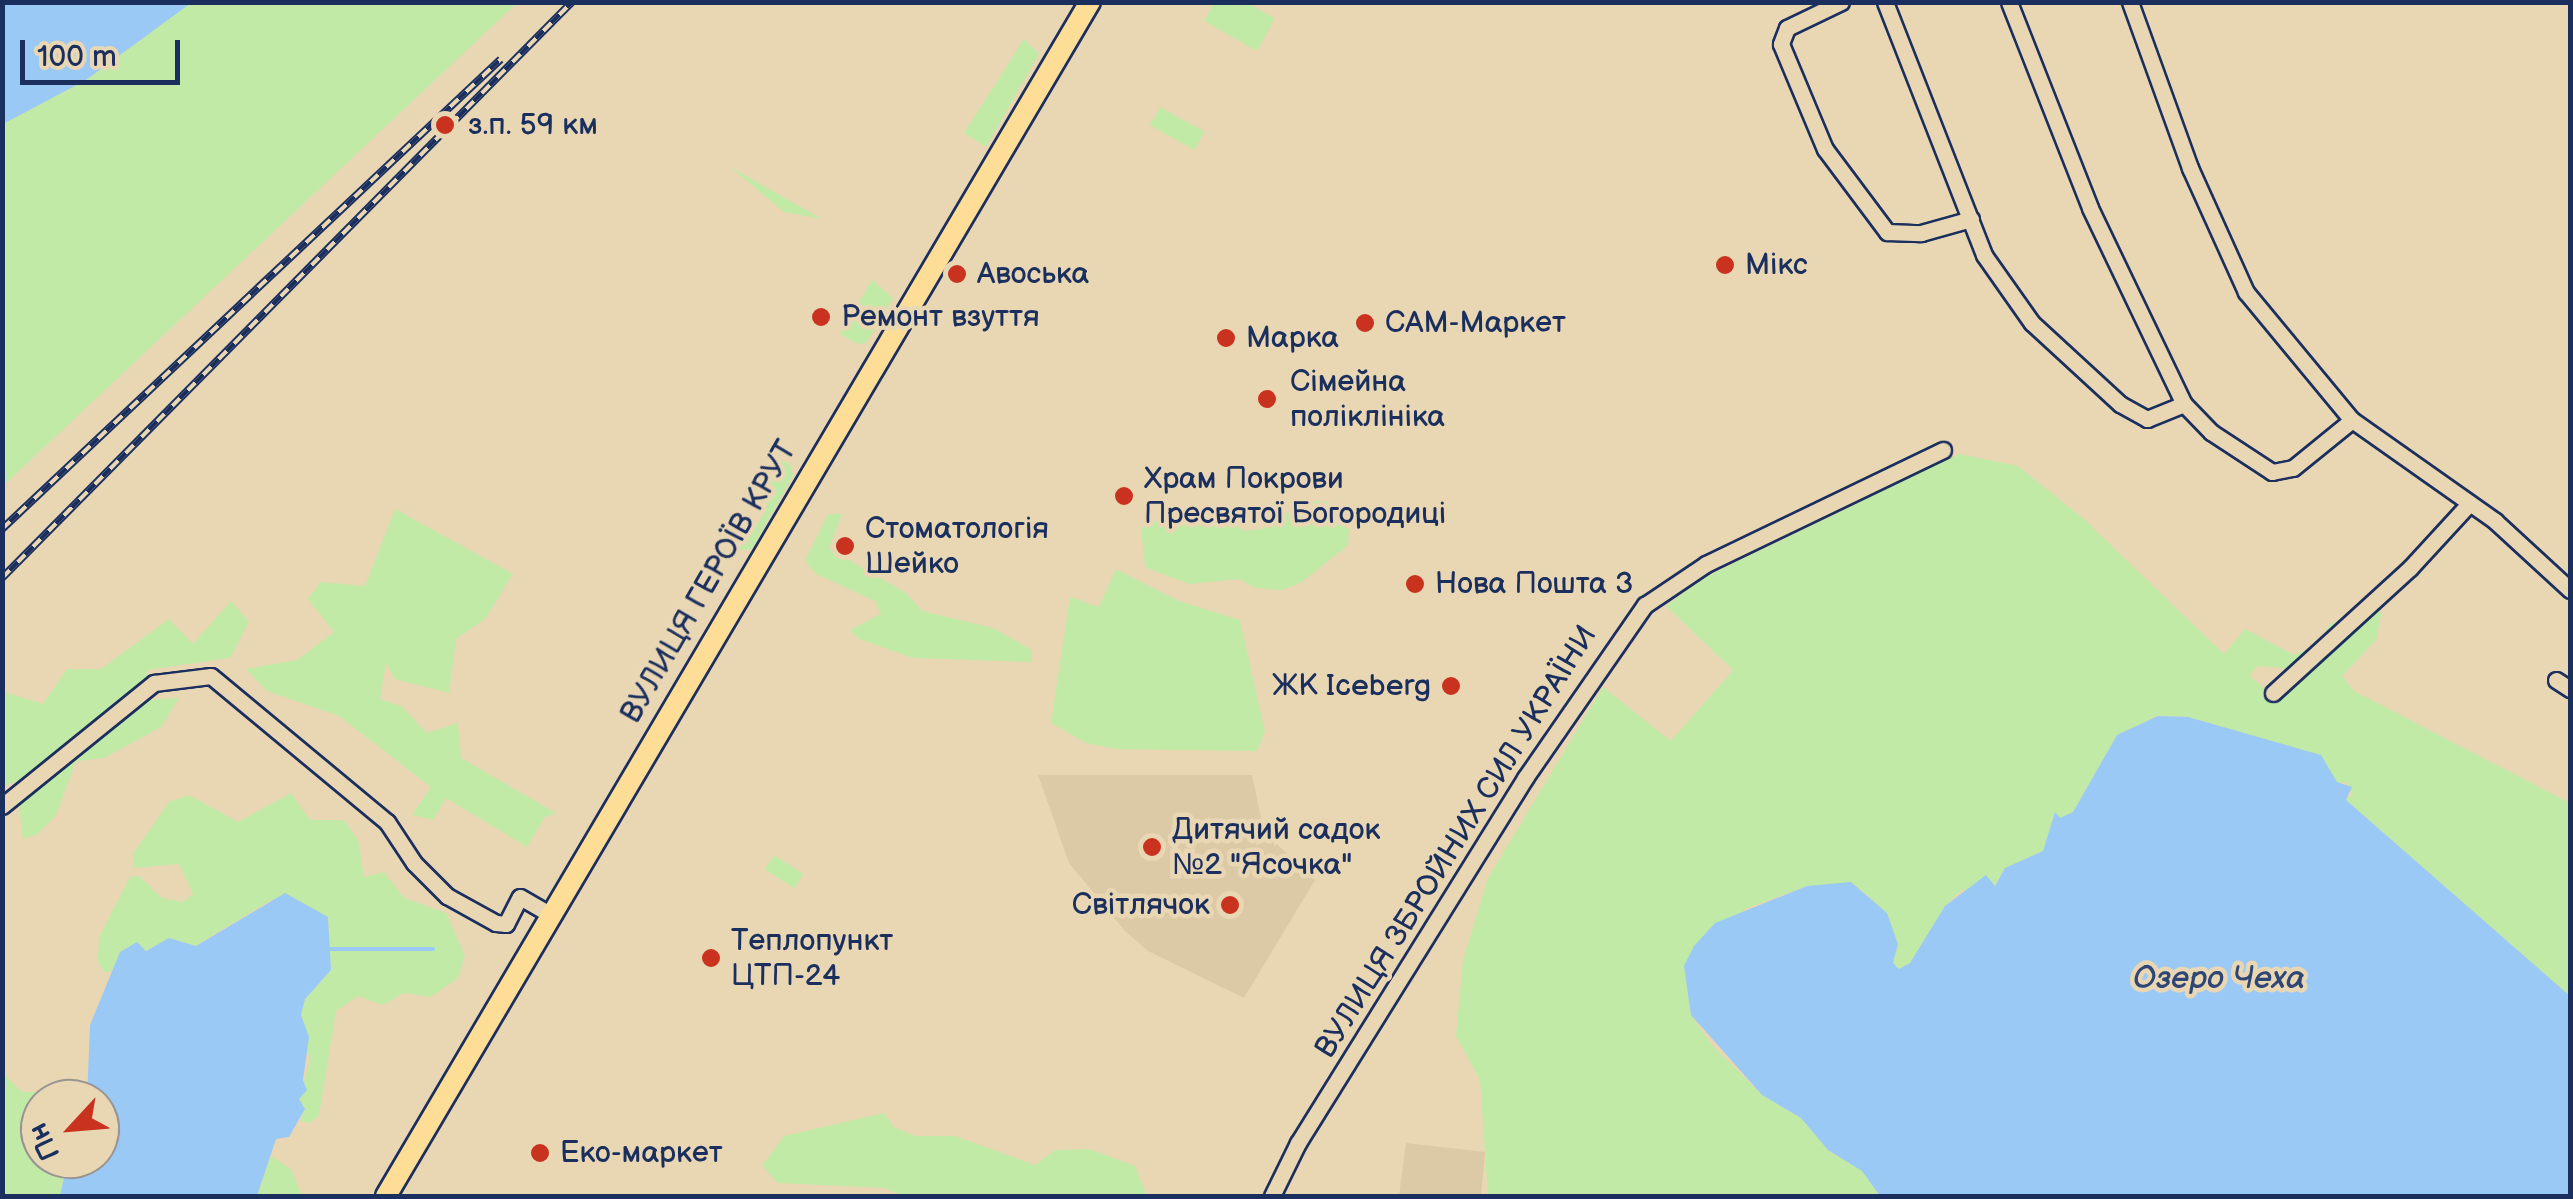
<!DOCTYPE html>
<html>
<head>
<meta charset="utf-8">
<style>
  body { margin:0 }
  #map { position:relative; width:2573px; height:1199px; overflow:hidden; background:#e9d7b4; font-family:"Balsamiq Sans",sans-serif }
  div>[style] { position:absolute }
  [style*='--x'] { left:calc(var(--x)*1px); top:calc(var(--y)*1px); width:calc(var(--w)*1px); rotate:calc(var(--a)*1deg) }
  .built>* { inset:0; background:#dcc9a5 }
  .green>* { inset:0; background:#c0eaa6; transform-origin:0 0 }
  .water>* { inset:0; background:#9bc9f6 }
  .stream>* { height:4px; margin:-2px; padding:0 2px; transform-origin:2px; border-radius:2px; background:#9bc9f6 }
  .roads { filter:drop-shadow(2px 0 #1b2f5e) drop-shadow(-2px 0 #1b2f5e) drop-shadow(0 2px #1b2f5e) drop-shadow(0 -2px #1b2f5e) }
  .minor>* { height:15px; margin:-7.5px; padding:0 7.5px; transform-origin:7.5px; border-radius:7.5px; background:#e9d7b4 }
  .major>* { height:20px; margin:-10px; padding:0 10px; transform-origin:10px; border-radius:10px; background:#fedd96 }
  .rail>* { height:8px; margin-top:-4px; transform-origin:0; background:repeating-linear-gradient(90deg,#e9d7b4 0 11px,#1b2f5e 0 22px); box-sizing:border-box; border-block:2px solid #1b2f5e }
  .dots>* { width:28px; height:28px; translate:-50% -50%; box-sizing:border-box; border:5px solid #e9d7b4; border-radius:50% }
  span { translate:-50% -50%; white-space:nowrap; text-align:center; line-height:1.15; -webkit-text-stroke:9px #e9d7b4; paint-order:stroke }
  .poi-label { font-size:30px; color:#1b2f5e }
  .left { translate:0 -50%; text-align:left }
  .right { translate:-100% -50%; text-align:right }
  .street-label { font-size:30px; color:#1b2f5e }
  .water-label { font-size:32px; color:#2e4675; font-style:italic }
  .frame { position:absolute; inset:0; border:5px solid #1b2f5e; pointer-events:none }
  .north { position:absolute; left:20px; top:1079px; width:100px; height:100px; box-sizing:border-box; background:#e9d7b4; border:2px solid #979492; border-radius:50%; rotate:244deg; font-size:28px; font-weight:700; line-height:40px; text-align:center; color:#1b2f5e }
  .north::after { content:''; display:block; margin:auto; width:35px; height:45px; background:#c8321e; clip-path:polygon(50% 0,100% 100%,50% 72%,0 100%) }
  .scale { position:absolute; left:20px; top:40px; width:160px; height:45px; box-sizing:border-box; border:5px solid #1b2f5e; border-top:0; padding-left:12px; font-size:30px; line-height:35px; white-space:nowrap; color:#1b2f5e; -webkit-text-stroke:8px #e9d7b4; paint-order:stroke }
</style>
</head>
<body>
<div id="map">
  <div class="built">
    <div style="clip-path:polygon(1038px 775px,1252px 775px,1264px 832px,1315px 880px,1244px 998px,1148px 951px,1125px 931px,1069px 863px)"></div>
    <div style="clip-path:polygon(1406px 1143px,1485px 1152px,1481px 1196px,1399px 1196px)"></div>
  </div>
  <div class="green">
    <div style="clip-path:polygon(191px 3px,517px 3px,3px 486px,3px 124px,86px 80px)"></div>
    <div style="clip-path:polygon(1214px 3px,1247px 3px,1275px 18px,1257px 51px,1204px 21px)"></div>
    <div style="clip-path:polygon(1024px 39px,1039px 54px,986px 147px,964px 133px)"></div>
    <div style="left:1160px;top:107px;width:51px;height:21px;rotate:29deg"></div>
    <div style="clip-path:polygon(730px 167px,822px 219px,784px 212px)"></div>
    <div style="clip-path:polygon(872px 280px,893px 298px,866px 343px,857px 344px,840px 334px)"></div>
    <div style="clip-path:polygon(evenodd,1959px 454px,2018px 466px,2085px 520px,2224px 654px,2245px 629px,2294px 655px,2316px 645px,2331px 623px,2382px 611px,2376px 640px,2342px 676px,2354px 691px,2570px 803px,2570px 996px,2345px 799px,2353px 795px,2346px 782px,2337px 783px,2289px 746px,2188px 717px,2158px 716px,2117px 735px,2073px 812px,2060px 818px,2056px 813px,2051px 820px,2054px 831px,2043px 851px,2005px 868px,1994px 886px,1962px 890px,1945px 906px,1910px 963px,1899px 969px,1893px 963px,1898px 944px,1887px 913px,1860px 889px,1807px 886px,1745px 909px,1689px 992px,1691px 1015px,1711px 1044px,1762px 1095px,1801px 1118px,1828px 1150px,1862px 1171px,1880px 1196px,1488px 1196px,1480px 1080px,1456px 1036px,1463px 960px,1488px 878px,1603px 687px,1671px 741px,1733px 670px,1666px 606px,1704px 578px,1959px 454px,2258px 666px,2294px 669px,2300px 678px,2291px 692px,2275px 698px,2249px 675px,2258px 666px)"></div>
    <div style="clip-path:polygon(773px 457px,790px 464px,793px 476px,752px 549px,731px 551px,721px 533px,732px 514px,756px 527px,768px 505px,746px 491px)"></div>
    <div style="clip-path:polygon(1306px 501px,1328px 502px,1349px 529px,1348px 545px,1302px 582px,1282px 590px,1255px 588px,1239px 579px,1189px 584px,1145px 567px,1141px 528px,1162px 518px,1202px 507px,1245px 531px,1262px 529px)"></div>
    <div style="clip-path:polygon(395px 509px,513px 574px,485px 619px,456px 639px,449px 693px,395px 679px,386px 663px,380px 699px,401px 706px,427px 733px,458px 723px,461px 758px,556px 813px,545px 817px,527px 847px,446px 798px,433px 820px,412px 815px,431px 787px,339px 716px,267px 691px,246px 669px,297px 660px,334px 632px,308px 599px,321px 582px,365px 586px)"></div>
    <div style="clip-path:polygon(828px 514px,842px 514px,829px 548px,906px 593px,922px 611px,993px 628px,1032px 650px,1032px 662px,913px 658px,859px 639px,850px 630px,881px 614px,875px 601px,816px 574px,805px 560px)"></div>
    <div style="clip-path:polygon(1116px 569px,1179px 601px,1240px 620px,1265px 732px,1257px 751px,1117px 749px,1086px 743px,1051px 723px,1070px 597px,1099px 607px)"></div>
    <div style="clip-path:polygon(231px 601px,249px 622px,230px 658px,147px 670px,146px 700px,179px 698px,161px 727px,104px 758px,76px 761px,56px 815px,38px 834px,23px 839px,16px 782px,3px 786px,2px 691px,43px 704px,67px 669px,101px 669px,169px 619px,193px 644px)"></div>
    <div style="clip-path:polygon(291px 793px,310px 820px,344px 820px,358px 840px,364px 877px,384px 872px,404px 898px,446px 913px,465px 955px,458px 978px,431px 997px,404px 993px,383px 1005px,358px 996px,336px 1011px,319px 1115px,311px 1123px,300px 1121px,305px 1109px,299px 1099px,310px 1062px,301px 1015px,305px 999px,331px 970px,328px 917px,273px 899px,195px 946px,169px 938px,146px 951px,137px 943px,120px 952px,113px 971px,104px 972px,98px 962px,99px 937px,130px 877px,139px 876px,162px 898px,183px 902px,193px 894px,179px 864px,134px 868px,133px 854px,169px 802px,189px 795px,238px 822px)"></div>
    <div style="left:774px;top:855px;width:35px;height:17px;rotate:33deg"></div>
    <div style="clip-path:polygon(2px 1072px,22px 1092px,63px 1092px,65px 1099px,40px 1099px,40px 1159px,68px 1159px,60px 1196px,3px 1196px)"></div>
    <div style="clip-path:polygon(884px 1113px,894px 1127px,915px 1136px,955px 1136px,1035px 1165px,1055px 1150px,1089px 1149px,1135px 1166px,1147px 1196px,905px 1196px,884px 1188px,778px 1183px,762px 1166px,784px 1136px)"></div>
    <div style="clip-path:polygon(271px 1156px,291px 1169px,302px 1196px,257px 1196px)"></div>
  </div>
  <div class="water">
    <div style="clip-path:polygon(3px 2px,191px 2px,191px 3px,86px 80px,3px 124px)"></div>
    <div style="clip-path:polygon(2158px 716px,2188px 717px,2321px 755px,2337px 782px,2352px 787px,2346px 800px,2570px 996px,2570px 1196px,1880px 1196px,1862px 1171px,1828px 1150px,1801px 1118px,1762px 1095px,1691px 1015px,1684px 966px,1694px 946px,1715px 923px,1807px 886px,1851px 882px,1887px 913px,1898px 944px,1893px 963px,1899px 969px,1910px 963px,1945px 906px,1986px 875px,1995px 886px,2005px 868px,2043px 851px,2055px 812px,2060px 818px,2073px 812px,2117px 735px)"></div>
    <div style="clip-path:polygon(285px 893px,328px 917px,331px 970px,305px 999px,301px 1015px,309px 1037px,303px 1080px,307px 1090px,299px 1099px,305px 1109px,289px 1137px,276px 1139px,257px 1196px,60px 1196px,68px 1159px,100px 1159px,100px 1099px,87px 1099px,90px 1025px,120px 952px,137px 942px,146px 951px,169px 938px,196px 946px)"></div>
  </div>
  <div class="stream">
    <div style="--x:328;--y:949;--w:105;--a:0"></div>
  </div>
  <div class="roads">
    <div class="minor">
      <div style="--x:1841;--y:2;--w:60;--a:154.3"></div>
      <div style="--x:1787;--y:28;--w:17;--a:111"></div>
      <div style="--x:1781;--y:44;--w:114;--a:67.3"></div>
      <div style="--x:1825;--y:149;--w:104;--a:53.2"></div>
      <div style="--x:1887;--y:232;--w:34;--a:2"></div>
      <div style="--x:1921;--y:233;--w:52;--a:-15.6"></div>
      <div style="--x:1885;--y:2;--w:272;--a:68.6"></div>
      <div style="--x:1984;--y:255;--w:83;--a:54.8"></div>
      <div style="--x:2032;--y:323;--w:120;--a:42.6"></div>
      <div style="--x:2120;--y:404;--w:31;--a:29"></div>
      <div style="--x:2147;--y:419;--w:40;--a:-22"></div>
      <div style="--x:2009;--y:2;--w:221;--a:68.5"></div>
      <div style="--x:2090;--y:208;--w:217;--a:64.4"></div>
      <div style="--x:2184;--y:404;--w:39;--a:46"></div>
      <div style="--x:2211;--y:432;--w:73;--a:33.3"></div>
      <div style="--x:2272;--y:472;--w:21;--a:-11"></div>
      <div style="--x:2293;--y:468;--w:76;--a:-39.1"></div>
      <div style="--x:2130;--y:2;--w:177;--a:70.1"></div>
      <div style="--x:2190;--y:168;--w:136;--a:65.7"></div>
      <div style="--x:2246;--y:292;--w:166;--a:50.4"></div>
      <div style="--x:2352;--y:420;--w:175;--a:35.2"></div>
      <div style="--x:2495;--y:521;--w:102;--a:42.6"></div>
      <div style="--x:2556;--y:680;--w:17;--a:33"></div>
      <div style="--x:2273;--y:693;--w:185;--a:-42.4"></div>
      <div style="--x:2410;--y:568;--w:86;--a:-47.4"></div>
      <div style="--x:2;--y:806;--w:196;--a:-39"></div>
      <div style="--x:154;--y:683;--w:57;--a:-7"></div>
      <div style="--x:211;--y:676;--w:229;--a:39.7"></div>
      <div style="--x:387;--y:822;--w:49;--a:56.6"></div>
      <div style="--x:414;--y:863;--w:47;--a:45"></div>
      <div style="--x:447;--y:896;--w:56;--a:28.9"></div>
      <div style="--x:496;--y:923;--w:10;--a:6"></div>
      <div style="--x:506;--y:924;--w:30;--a:-63"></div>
      <div style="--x:520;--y:897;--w:34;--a:30"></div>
      <div style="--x:1272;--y:1196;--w:59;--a:-63.9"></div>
      <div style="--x:1298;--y:1143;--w:430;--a:-58.1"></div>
      <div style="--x:1525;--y:778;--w:211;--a:-55.3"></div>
      <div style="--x:1645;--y:605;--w:73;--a:-33.9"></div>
      <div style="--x:1706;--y:564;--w:263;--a:-25.7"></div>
    </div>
    <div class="major">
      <div style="--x:386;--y:1196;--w:1386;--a:-59.48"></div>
    </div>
  </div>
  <div class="rail">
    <div style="--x:2;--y:529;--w:685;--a:-43.29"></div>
    <div style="--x:2;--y:578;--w:810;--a:-45.3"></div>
  </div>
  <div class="dots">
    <div style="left:445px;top:125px;background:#c8321e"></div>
    <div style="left:1725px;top:265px;background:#c8321e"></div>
    <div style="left:957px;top:274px;background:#c8321e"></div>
    <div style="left:821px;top:317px;background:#c8321e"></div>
    <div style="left:1365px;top:323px;background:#c8321e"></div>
    <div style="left:1226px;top:338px;background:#c8321e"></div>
    <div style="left:1267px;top:399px;background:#c8321e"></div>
    <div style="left:1124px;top:496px;background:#c8321e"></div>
    <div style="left:845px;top:546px;background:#c8321e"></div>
    <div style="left:1415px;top:584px;background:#c8321e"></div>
    <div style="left:1451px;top:686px;background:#c8321e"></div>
    <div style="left:1152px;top:847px;background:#c8321e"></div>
    <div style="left:1230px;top:905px;background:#c8321e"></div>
    <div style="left:711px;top:958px;background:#c8321e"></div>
    <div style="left:540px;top:1153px;background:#c8321e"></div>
  </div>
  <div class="poi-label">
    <span class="left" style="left:468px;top:125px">з.п. 59 км</span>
    <span class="left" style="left:1745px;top:265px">Мікс</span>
    <span class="left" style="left:977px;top:274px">Авоська</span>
    <span class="left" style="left:841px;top:317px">Ремонт взуття</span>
    <span class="left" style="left:1385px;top:323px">САМ-Маркет</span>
    <span class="left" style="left:1246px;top:338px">Марка</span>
    <span class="left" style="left:1290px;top:399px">Сімейна<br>поліклініка</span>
    <span class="left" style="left:1144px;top:496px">Храм Покрови<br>Пресвятої Богородиці</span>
    <span class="left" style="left:865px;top:546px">Стоматологія<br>Шейко</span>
    <span class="left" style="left:1435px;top:584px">Нова Пошта 3</span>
    <span class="right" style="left:1431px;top:686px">ЖК Iceberg</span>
    <span class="left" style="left:1172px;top:847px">Дитячий садок<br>№2 "Ясочка"</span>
    <span class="right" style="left:1210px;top:905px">Світлячок</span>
    <span class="left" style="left:731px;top:958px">Теплопункт<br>ЦТП-24</span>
    <span class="left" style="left:560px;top:1153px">Еко-маркет</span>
  </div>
  <div class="street-label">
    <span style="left:709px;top:582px;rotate:-60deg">ВУЛИЦЯ ГЕРОЇВ КРУТ</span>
    <span style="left:1456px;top:842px;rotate:-58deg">ВУЛИЦЯ ЗБРОЙНИХ СИЛ УКРАЇНИ</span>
  </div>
  <div class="water-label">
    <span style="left:2219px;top:979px">Озеро Чеха</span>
  </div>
  <div class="frame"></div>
  <div class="north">Пн</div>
  <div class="scale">100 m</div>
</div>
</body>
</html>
